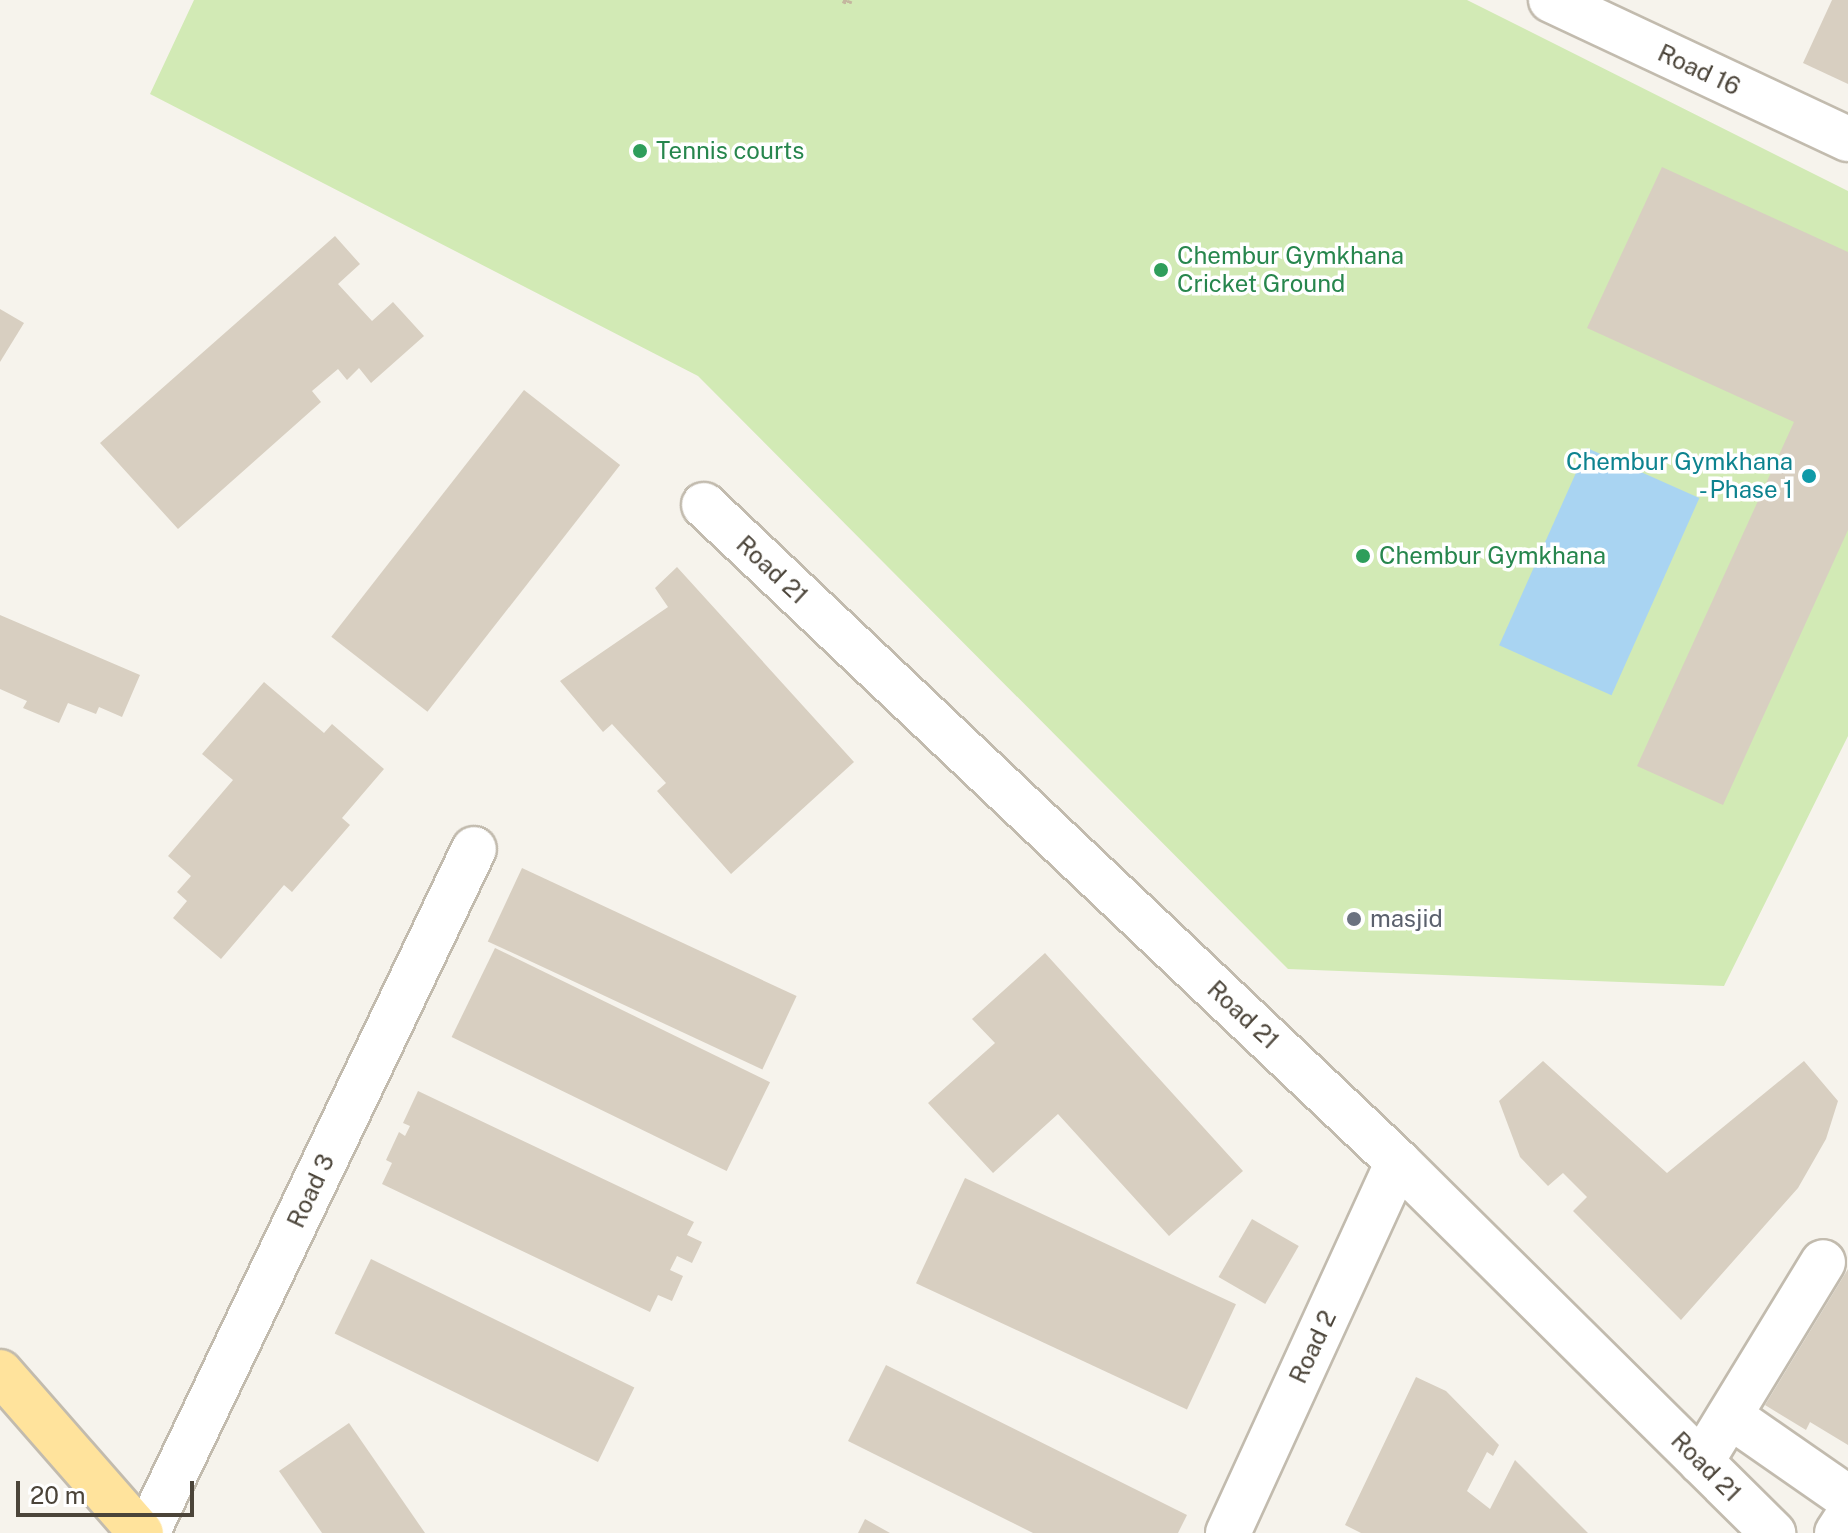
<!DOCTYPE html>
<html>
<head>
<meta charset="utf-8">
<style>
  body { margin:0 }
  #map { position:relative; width:1848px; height:1533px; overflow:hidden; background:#f6f3ec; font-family:"Public Sans",sans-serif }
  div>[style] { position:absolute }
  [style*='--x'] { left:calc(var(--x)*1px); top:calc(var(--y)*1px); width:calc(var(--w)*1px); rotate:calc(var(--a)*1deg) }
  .green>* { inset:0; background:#d2eab5 }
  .water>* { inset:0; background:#a9d4f2; transform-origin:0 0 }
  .building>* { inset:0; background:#d8cfc1; transform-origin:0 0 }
  .path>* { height:5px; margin-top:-2.5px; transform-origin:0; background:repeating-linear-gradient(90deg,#c4b79f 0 4px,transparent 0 8px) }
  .roads { filter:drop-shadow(2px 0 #c2bbae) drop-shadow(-2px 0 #c2bbae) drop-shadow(0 2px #c2bbae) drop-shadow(0 -2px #c2bbae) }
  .minor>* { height:44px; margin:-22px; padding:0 22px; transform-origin:22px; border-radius:22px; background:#fff }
  .major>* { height:44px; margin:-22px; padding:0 22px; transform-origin:22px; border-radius:22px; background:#ffe39c }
  .dots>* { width:22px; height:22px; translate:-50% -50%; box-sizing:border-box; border:4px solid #fff; border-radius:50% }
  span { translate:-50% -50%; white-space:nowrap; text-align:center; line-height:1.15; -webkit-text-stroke:7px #fff; paint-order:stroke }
  .street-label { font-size:24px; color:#4b4439 }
  .leisure-label { font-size:24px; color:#27864d }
  .left { translate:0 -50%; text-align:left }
  .culture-label { font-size:24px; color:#0d838f }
  .right { translate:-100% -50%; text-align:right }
  .worship-label { font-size:24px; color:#5b616d }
  .scale { position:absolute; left:16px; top:1481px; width:178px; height:36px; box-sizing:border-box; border:4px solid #4b4439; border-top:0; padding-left:10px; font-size:24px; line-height:28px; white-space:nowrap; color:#4b4439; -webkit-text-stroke:6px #fff; paint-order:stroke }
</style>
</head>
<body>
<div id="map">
  <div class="green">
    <div style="clip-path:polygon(194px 0,1467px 0,1848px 191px,1848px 736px,1724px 986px,1288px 969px,698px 376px,150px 94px)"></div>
  </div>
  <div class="water">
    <div style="left:1587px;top:448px;width:123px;height:216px;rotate:24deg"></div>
  </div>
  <div class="building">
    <div style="clip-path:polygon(1832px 0,1848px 0,1848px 84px,1803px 63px)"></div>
    <div style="clip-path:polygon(1662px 167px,1848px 252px,1848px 530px,1723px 805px,1637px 766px,1794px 422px,1587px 328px)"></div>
    <div style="clip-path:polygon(335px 236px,360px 264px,338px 284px,372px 321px,393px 302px,424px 336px,371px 383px,359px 368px,347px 380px,338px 369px,312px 391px,321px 402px,178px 529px,100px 443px)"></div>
    <div style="clip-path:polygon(0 309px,24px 323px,0 362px)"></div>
    <div style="left:524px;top:390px;width:122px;height:313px;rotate:38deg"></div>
    <div style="clip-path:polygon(677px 567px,854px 762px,731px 874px,657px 791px,666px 783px,612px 724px,603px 732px,560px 681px,668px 607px,655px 588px)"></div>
    <div style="clip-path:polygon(0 615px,140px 675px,122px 717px,99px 707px,96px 714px,68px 703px,59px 723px,23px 708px,27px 701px,0 689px)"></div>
    <div style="clip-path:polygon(264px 682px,324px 733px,332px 724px,384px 769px,342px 818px,350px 825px,292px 892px,284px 885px,221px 959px,173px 918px,187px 901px,177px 892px,191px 876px,168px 856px,233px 780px,202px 754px)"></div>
    <div style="left:522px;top:868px;width:303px;height:81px;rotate:25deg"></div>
    <div style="left:495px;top:948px;width:306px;height:99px;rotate:26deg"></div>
    <div style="clip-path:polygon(1045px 953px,1243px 1171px,1169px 1236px,1058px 1114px,993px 1173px,928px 1103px,995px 1043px,972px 1019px)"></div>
    <div style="clip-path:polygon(1543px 1061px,1667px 1173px,1804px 1061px,1838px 1101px,1826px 1139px,1798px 1188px,1681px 1320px,1573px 1211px,1587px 1197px,1563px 1173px,1548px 1186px,1520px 1157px,1499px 1101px)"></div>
    <div style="clip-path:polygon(418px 1091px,694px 1222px,687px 1235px,702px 1242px,692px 1263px,677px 1256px,670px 1270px,683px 1276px,672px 1301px,658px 1295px,650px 1312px,382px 1184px,392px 1163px,386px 1160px,399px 1132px,405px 1136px,410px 1126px,403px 1123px)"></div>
    <div style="left:965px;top:1178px;width:299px;height:116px;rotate:25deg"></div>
    <div style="left:1252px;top:1219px;width:54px;height:67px;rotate:30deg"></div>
    <div style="left:371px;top:1259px;width:293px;height:83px;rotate:26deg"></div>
    <div style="clip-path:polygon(1848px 1269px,1848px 1445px,1810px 1422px,1806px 1430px,1765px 1405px)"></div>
    <div style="clip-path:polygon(886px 1365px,1187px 1515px,1178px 1533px,1033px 1533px,848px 1441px)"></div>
    <div style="clip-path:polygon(1416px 1377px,1446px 1391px,1499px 1445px,1493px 1456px,1487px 1452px,1467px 1491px,1490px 1509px,1515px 1460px,1588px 1533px,1361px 1533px,1345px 1525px)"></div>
    <div style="clip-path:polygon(349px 1423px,425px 1533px,322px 1533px,279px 1471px)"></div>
    <div style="clip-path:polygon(865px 1519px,890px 1533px,858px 1533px)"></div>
  </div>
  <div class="path">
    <div style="--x:843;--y:0;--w:7;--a:27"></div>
    <div style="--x:849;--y:3;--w:3;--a:-72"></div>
  </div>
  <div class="roads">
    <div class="minor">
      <div style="--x:1551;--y:0;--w:328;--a:25.1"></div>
      <div style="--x:704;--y:505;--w:956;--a:43.43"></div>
      <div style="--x:1398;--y:1162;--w:528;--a:44.69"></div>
      <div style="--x:1730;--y:1416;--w:144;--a:34.8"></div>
      <div style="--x:1701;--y:1462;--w:234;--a:-58.6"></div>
      <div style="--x:147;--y:1533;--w:758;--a:-64.45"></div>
      <div style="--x:1228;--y:1533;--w:408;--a:-65.4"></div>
      <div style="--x:1837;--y:1533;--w:20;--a:-57"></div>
    </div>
    <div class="major">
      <div style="--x:0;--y:1372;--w:214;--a:48.8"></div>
    </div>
  </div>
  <div class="dots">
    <div style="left:640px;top:151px;background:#2e9e5b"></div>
    <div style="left:1161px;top:270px;background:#2e9e5b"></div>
    <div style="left:1809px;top:476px;background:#0f9aa8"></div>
    <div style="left:1363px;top:556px;background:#2e9e5b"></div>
    <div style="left:1354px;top:919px;background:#6b7280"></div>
  </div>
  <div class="street-label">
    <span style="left:1699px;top:70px;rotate:25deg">Road 16</span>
    <span style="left:772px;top:570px;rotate:43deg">Road 21</span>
    <span style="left:1243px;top:1015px;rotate:43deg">Road 21</span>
    <span style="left:311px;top:1191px;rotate:-65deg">Road 3</span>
    <span style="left:1313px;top:1347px;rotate:-65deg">Road 2</span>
    <span style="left:1706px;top:1467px;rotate:45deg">Road 21</span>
  </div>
  <div class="leisure-label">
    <span class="left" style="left:656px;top:151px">Tennis courts</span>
    <span class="left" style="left:1177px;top:270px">Chembur Gymkhana<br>Cricket Ground</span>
    <span class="left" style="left:1379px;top:556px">Chembur Gymkhana</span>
  </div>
  <div class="culture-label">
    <span class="right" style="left:1793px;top:476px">Chembur Gymkhana<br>- Phase 1</span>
  </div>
  <div class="worship-label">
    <span class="left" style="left:1370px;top:919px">masjid</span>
  </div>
  <div class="scale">20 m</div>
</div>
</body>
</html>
